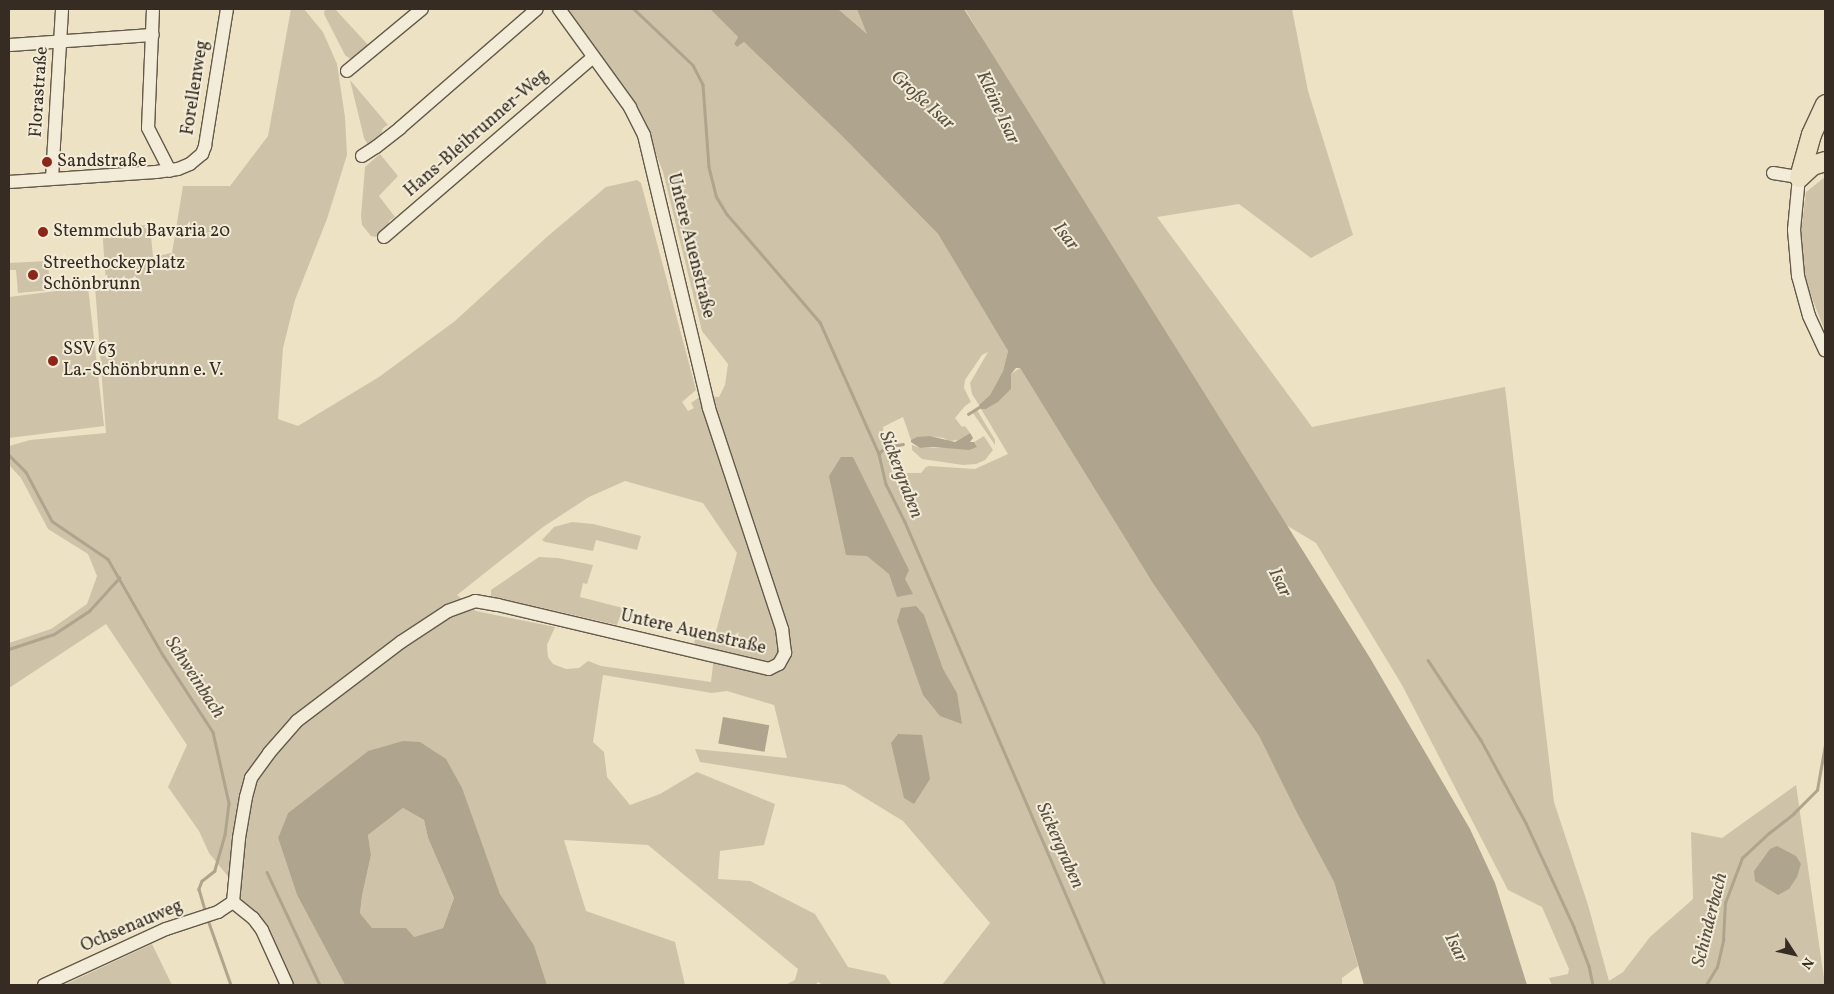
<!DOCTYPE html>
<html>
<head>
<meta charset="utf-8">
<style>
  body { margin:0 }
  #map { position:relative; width:1834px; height:994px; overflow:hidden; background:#ede2c3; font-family:Vollkorn,serif }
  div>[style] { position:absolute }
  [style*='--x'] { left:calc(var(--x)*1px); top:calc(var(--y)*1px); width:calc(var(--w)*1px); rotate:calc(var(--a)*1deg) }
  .green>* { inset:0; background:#cec3a8 }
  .water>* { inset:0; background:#afa48d; transform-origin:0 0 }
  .stream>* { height:2.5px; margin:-1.25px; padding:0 1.25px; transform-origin:1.25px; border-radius:1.25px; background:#afa48d }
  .roads { filter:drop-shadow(1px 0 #645a4b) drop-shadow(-1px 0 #645a4b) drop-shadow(0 1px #645a4b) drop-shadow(0 -1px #645a4b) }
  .minor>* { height:12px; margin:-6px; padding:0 6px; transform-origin:6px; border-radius:6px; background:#f3ecd8 }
  .highway>* { height:19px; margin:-9.5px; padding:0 9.5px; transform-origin:9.5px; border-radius:9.5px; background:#ede2c3 }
  .dots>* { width:14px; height:14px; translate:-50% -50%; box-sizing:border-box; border:2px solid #f3ecd8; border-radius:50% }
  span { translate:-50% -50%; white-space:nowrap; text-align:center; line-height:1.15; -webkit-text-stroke:4px #f3ecd8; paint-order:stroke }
  .street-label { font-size:18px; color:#362c23 }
  .poi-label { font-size:18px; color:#362c23 }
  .left { translate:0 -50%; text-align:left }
  .water-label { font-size:19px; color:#5a5043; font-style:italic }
  .frame { position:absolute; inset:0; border:10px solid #362c23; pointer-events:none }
  .north { position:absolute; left:1769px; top:929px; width:50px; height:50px; -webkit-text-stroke:4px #f3ecd8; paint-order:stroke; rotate:125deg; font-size:14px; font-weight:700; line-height:20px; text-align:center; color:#362c23 }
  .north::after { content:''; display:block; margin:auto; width:18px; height:22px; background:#362c23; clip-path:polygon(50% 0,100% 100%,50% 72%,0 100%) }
</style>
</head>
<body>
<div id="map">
  <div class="green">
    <div style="clip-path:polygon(evenodd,291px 9px,304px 9px,323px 32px,337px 64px,345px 117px,347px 155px,327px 219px,295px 300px,283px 348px,278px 419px,298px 426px,379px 377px,455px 321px,548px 236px,606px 187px,637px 180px,641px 183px,696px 390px,682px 402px,688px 411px,694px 408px,691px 403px,701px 396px,719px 397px,725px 385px,728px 364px,702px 331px,663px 172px,638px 107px,565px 9px,710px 9px,738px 37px,734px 44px,737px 47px,744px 42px,842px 136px,938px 234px,1008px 351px,1003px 371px,990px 395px,979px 405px,972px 394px,970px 383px,988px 352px,982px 355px,965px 380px,964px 388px,971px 402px,965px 406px,955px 418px,962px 427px,965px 426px,970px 433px,958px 440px,949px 441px,944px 438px,930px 436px,911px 440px,903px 417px,883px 427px,884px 439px,897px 473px,921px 473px,926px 467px,929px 466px,975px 469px,1008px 454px,981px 409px,986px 409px,998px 402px,1011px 389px,1011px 374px,1020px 368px,1154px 585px,1259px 736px,1296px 811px,1334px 882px,1358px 966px,1342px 978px,1342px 985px,942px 985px,990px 923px,903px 821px,844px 785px,700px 762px,695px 749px,787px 758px,774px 705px,727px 691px,712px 693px,603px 675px,593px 742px,604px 752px,607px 777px,630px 805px,660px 794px,697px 772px,775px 804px,764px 845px,720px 851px,718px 879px,750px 881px,815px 914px,848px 967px,885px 975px,892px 985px,823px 985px,818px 982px,815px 985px,785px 985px,795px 980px,798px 969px,648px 845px,564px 840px,586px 911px,675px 942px,685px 985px,547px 985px,534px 945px,500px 894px,484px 852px,368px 751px,288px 813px,278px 838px,297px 895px,345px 985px,292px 985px,258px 915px,242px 900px,239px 890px,209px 853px,199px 831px,168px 787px,187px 745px,106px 624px,9px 688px,9px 643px,51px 629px,87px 604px,97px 576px,88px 554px,48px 529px,21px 478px,9px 465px,9px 446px,30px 440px,106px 433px,95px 286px,106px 283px,102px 227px,150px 225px,153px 257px,172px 253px,183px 186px,230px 186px,268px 136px,291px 9px,625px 481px,703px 503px,737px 553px,715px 635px,696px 632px,694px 643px,714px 656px,711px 682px,601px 666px,588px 661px,579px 668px,566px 669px,553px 664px,548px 657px,547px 645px,555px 627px,476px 611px,457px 595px,543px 527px,589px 497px,625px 481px)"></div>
    <div style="clip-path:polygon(325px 9px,335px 9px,370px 47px,353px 61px,345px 55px,324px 14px)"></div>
    <div style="clip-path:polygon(838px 9px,857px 9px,868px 35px)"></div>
    <div style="clip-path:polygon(965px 9px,1292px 9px,1308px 91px,1353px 235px,1311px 258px,1239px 204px,1157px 217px,1312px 427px,1505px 387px,1554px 802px,1588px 905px,1609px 981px,1623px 972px,1650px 937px,1693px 899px,1691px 832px,1722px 838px,1796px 785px,1825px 985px,1552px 985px,1549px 978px,1568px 974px,1569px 969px,1542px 907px,1508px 890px,1402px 685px,1316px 543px,1286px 525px,999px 67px)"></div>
    <div style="clip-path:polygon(350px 80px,388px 125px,383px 128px,380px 138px,368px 145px,364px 138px)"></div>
    <div style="clip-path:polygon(380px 154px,398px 176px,379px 196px,395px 217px,389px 221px,388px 230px,376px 237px,371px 236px,362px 225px,361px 216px,365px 167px)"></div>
    <div style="clip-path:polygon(1825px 177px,1825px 331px,1806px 283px,1802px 260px,1801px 231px,1806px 192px)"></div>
    <div style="clip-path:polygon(48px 261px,50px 290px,18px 293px,16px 270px,9px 270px,9px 263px)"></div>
    <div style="clip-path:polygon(88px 287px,104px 426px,9px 438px,9px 297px)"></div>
    <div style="clip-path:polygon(977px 410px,995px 440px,995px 445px,973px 413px)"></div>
    <div style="clip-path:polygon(984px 436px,993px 450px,985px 460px,976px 464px,963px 465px,922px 459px,912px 450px,912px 445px,920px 448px,977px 447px,974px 442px)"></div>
    <div style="clip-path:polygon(572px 522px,593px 524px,641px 536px,637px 550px,596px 540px,593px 551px,545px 542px,542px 540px,554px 527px)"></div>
    <div style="clip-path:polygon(539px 557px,558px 558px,593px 565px,587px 584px,583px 583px,580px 597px,623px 608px,617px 625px,491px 596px,491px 590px)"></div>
    <div style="clip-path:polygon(403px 808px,424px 820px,428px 838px,454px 898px,443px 928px,414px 937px,387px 928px,372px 928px,360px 913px,362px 896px,371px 855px,368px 835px)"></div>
    <div style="clip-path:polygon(152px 944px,172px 985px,64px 985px)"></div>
  </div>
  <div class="water">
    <div style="clip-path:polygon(710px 9px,838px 9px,867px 34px,857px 9px,964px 9px,1370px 658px,1470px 829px,1495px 883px,1527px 985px,1364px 985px,1334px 882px,1296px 811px,1259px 736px,1154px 585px,1020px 368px,1016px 368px,1011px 374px,1011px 389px,998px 402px,986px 409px,981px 409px,979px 405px,990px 395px,1003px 371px,1008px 351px,938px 234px,842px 136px,744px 42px,737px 47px,734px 44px,738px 37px)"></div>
    <div style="clip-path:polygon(970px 433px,973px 438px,970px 442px,974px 442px,977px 447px,969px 450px,934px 447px,920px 448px,911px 442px,911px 440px,917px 437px,930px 436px,955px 442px)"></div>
    <div style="clip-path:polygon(841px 457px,853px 457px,909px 570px,905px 579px,913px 594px,897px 597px,889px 574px,867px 556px,846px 555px,829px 476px)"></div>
    <div style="clip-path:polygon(916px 606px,924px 615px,943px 669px,957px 693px,962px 724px,940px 716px,923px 695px,897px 621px,901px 608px)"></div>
    <div style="left:723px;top:717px;width:47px;height:27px;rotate:10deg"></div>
    <div style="clip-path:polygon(898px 734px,922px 735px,930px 779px,914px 804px,904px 798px,891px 743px)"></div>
    <div style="clip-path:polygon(evenodd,403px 741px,420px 742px,446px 759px,462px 788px,500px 894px,534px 945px,547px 985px,345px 985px,297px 895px,278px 838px,288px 813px,368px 751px,403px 741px,403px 808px,424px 820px,428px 838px,454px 898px,443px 928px,414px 937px,406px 928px,372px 928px,360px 913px,362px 896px,371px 855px,368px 835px,403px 808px)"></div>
    <div style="clip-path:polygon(1777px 846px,1796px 856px,1801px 864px,1797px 877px,1789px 889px,1778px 895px,1755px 881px,1754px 871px,1770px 849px)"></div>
  </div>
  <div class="stream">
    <div style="--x:634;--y:9;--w:81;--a:43.5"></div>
    <div style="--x:693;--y:65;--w:22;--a:63"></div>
    <div style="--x:703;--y:85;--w:82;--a:85.8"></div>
    <div style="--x:709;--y:167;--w:30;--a:76"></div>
    <div style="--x:716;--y:196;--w:21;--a:59"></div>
    <div style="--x:727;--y:214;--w:143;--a:49.3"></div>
    <div style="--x:820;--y:322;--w:145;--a:65.9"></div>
    <div style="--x:879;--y:454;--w:31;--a:77"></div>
    <div style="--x:886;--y:484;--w:42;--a:63.4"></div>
    <div style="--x:905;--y:522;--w:504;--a:66.64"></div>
    <div style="--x:968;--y:414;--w:15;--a:-32"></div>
    <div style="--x:879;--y:453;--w:9;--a:-41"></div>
    <div style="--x:886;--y:447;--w:17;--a:-10"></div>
    <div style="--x:9;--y:455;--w:24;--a:45"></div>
    <div style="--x:26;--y:472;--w:55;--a:62"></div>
    <div style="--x:52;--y:521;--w:68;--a:34.2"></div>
    <div style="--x:108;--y:559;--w:111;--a:60.2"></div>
    <div style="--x:163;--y:655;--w:92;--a:57"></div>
    <div style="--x:213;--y:732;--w:73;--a:77.3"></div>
    <div style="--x:229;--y:803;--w:32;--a:97"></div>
    <div style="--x:225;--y:835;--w:37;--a:106"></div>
    <div style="--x:215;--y:871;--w:16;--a:142"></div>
    <div style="--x:202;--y:881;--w:9;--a:111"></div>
    <div style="--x:199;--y:889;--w:22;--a:74"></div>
    <div style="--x:9;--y:649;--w:47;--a:-18.4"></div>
    <div style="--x:54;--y:634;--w:42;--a:-33.3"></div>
    <div style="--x:89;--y:611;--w:45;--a:-47.7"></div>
    <div style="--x:1428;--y:660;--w:96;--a:56.5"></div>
    <div style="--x:1481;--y:740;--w:94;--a:61.5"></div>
    <div style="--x:1526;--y:823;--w:115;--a:65.2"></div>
    <div style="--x:1574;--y:927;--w:42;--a:69"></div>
    <div style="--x:1589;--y:966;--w:19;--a:78"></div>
    <div style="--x:267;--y:872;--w:125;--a:64.9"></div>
    <div style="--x:208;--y:920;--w:69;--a:70.5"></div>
    <div style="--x:1706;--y:985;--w:21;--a:-59"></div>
    <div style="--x:1717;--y:967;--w:28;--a:-77"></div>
    <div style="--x:1723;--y:940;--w:37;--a:-87"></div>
    <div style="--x:1725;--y:903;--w:48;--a:-69.3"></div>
    <div style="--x:1742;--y:858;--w:37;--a:-43"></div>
    <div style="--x:1769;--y:833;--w:31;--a:-38"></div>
    <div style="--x:1793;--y:814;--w:34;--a:-45"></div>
    <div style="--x:1817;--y:790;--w:46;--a:-79.9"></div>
  </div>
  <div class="roads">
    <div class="minor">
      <div style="--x:153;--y:9;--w:119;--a:92.4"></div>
      <div style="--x:148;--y:128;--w:48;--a:62.9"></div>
      <div style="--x:9;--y:45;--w:144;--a:-4"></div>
      <div style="--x:347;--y:71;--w:97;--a:-39.6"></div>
      <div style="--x:362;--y:156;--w:17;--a:-33"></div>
      <div style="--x:376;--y:147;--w:31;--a:-38"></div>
      <div style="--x:400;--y:128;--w:181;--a:-41"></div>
      <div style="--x:1773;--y:173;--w:26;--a:9"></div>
      <div style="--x:1799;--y:177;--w:53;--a:95.4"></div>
      <div style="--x:1794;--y:230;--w:46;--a:85"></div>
      <div style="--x:1798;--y:276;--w:41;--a:74.6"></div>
      <div style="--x:1809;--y:316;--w:38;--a:65"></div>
      <div style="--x:52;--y:178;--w:169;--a:-86.6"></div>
      <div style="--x:9;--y:182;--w:147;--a:-3.9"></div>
      <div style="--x:156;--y:172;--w:22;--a:-8"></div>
      <div style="--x:178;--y:169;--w:13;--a:-23"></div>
      <div style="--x:190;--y:164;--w:16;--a:-40"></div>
      <div style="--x:202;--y:154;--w:9;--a:-69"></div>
      <div style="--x:205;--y:146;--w:139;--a:-80.9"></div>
      <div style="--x:384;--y:237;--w:276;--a:-40.7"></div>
      <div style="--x:233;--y:902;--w:64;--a:-84.6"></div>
      <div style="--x:239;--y:838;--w:42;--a:-80.3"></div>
      <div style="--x:246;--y:797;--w:20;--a:-75"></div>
      <div style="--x:251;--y:778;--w:31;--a:-54"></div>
      <div style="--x:269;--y:753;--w:43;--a:-48.8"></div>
      <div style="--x:297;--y:721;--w:131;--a:-37.2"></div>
      <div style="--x:401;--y:642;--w:56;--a:-33.4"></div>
      <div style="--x:448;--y:611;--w:29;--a:-20"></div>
      <div style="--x:475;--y:601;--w:23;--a:10"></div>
      <div style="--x:498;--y:605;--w:278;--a:13.3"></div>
      <div style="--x:769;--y:669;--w:11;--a:-27"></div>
      <div style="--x:779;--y:664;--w:13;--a:-61"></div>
      <div style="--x:785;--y:653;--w:24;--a:-97"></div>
      <div style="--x:782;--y:629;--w:233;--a:-108.3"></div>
      <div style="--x:709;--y:408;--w:281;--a:-103.4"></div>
      <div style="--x:644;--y:135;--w:31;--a:-117"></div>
      <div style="--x:630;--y:107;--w:121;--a:-125.9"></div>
      <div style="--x:233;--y:902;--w:26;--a:39"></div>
      <div style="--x:253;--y:918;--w:15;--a:53"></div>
      <div style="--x:262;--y:930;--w:60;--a:65.6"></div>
      <div style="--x:44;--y:985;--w:134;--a:-24.7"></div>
      <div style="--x:166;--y:929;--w:55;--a:-18.1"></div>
      <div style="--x:218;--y:912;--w:18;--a:-34"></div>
    </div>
    <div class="highway">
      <div style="--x:1799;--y:177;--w:45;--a:-74.4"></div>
      <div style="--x:1811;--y:134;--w:33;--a:-65"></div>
      <div style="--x:1799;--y:177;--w:18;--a:-43"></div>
      <div style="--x:1812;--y:165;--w:14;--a:-17"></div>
    </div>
  </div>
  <div class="dots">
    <div style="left:47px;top:162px;background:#8f2418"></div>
    <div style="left:43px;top:232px;background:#8f2418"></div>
    <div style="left:33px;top:275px;background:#8f2418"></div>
    <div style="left:53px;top:361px;background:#8f2418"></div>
  </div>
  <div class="street-label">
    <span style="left:196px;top:88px;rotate:-81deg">Forellenweg</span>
    <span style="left:40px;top:92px;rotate:-86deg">Florastraße</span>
    <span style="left:477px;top:134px;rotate:-41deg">Hans-Bleibrunner-Weg</span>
    <span style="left:690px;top:246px;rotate:76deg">Untere Auenstraße</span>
    <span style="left:693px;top:633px;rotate:13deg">Untere Auenstraße</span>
    <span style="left:132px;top:927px;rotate:-23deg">Ochsenauweg</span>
  </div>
  <div class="poi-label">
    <span class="left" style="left:57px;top:162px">Sandstraße</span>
    <span class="left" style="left:53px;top:232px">Stemmclub Bavaria 20</span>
    <span class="left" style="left:43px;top:275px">Streethockeyplatz<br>Schönbrunn</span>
    <span class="left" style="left:63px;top:361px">SSV 63<br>La.-Schönbrunn e. V.</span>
  </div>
  <div class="water-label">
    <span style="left:922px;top:101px;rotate:42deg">Große Isar</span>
    <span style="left:997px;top:108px;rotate:65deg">Kleine Isar</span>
    <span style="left:1065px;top:237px;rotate:52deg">Isar</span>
    <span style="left:900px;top:475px;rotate:69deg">Sickergraben</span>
    <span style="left:1279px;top:583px;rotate:64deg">Isar</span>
    <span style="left:194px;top:678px;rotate:57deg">Schweinbach</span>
    <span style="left:1059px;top:846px;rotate:66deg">Sickergraben</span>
    <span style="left:1711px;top:920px;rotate:-76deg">Schinderbach</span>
    <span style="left:1455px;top:948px;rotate:64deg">Isar</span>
  </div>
  <div class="frame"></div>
  <div class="north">N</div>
</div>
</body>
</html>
